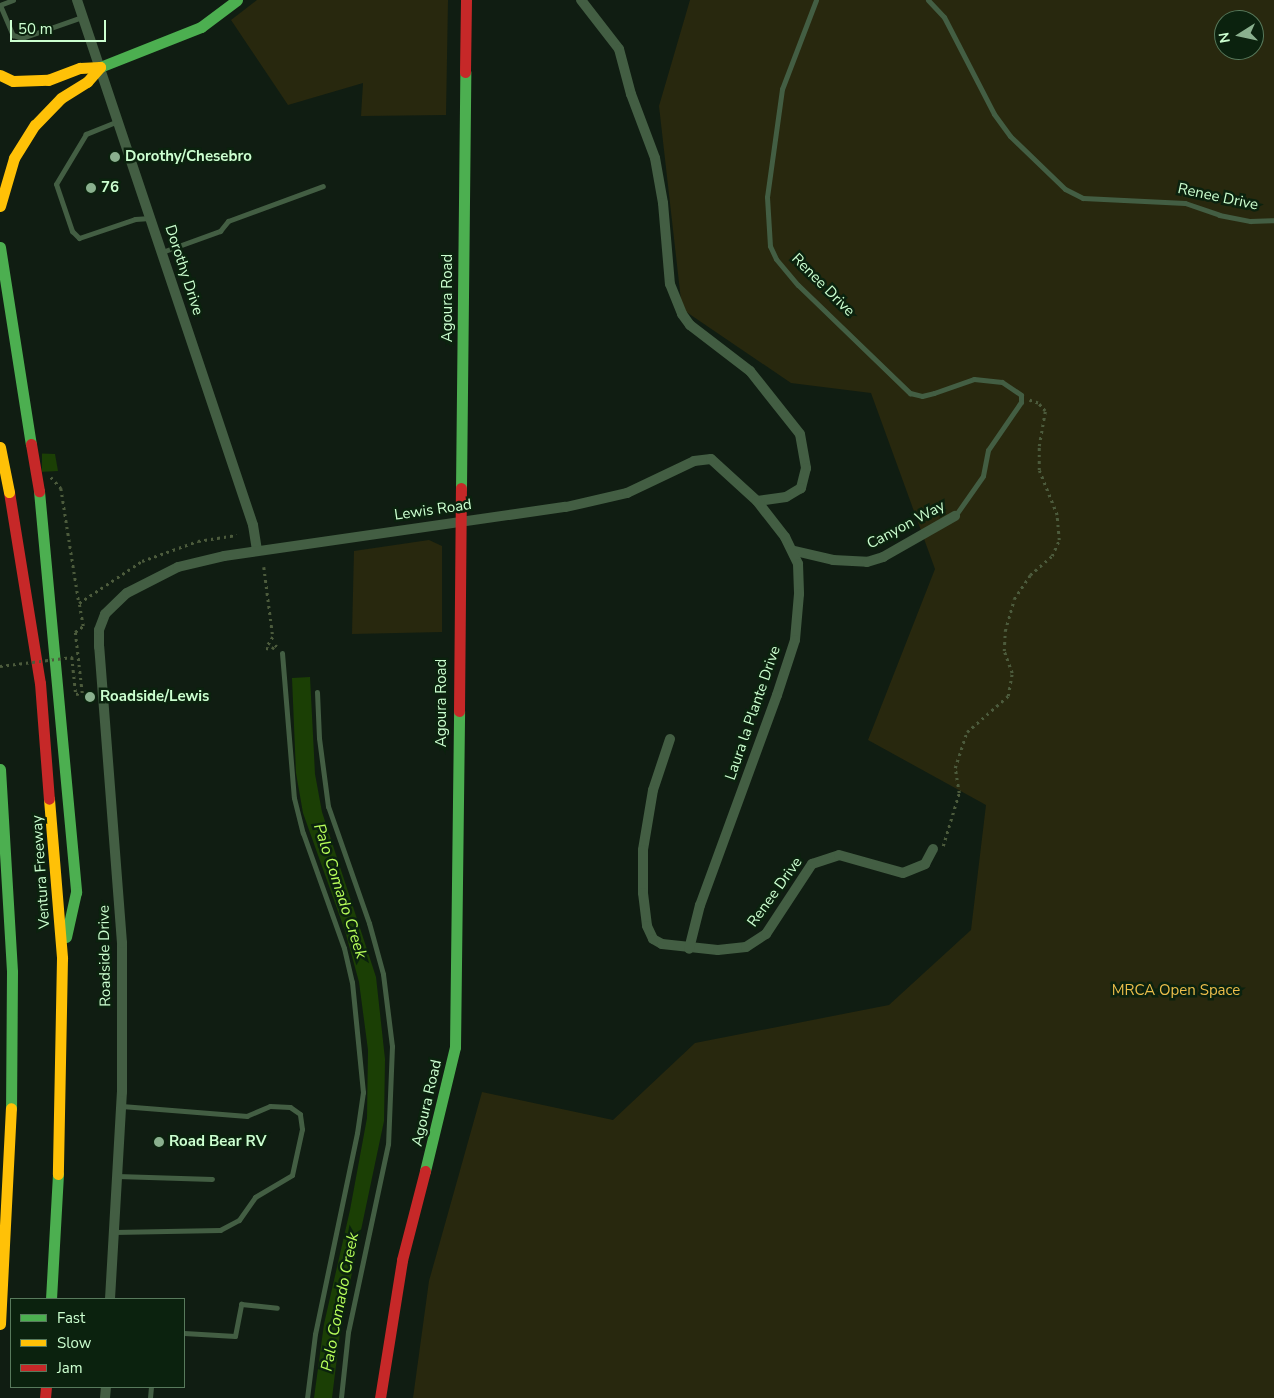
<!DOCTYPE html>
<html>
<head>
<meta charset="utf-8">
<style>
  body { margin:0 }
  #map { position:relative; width:1274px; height:1398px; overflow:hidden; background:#101d12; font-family:"Nunito Sans",sans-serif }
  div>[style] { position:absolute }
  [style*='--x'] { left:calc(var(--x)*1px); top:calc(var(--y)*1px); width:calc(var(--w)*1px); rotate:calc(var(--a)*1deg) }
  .green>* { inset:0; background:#28280e }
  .water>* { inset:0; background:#1b3f05 }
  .pier>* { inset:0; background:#101d12; transform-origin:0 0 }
  .path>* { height:2.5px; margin-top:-1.25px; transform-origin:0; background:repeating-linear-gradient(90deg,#4c5b3c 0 2.5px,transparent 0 6.5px) }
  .lane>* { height:5px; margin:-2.5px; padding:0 2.5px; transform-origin:2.5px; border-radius:2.5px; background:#435e43 }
  .street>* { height:10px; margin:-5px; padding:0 5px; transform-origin:5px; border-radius:5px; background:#435e43 }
  .fast>* { height:11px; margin:-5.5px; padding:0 5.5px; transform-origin:5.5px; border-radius:5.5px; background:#4caf50 }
  .slow>* { height:11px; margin:-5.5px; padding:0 5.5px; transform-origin:5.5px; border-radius:5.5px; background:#ffc107 }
  .jam>* { height:11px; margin:-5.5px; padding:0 5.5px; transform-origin:5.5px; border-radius:5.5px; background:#c62828 }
  .path-bridge>* { height:2.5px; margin-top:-1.25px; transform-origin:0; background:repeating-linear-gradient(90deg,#4c5b3c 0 2.5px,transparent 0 6.5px) }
  .slow-bridge>* { height:11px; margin:-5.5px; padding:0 5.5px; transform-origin:5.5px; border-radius:5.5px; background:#ffc107 }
  .jam-bridge>* { height:11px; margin:-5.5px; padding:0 5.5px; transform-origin:5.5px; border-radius:5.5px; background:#c62828 }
  .dots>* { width:14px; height:14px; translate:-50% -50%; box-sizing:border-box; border:2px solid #0b220e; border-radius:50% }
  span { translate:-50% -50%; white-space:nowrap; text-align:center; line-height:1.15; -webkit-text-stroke:5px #0b220e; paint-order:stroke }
  .poi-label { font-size:15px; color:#ccffd0; font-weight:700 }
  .left { translate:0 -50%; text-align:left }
  .street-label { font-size:15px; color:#ccffd0 }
  .park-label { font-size:15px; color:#ecbe4b }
  .water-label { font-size:16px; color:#b8ff5a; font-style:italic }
  .legend { position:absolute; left:10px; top:1298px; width:175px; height:90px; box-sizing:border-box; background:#0b220e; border:1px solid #587a5c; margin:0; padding:6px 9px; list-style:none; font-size:15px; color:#ccffd0 }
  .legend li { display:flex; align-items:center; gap:10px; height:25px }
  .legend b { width:25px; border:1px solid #587a5c }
  .north { position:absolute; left:1214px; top:10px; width:50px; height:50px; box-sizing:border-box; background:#0b220e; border:1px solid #587a5c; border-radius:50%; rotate:260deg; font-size:14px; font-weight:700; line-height:20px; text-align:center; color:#ccffd0 }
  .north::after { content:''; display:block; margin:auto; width:18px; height:22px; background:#8ab08e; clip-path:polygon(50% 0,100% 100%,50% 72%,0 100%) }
  .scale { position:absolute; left:10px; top:20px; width:96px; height:22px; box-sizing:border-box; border:2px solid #ccffd0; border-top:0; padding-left:6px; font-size:15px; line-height:18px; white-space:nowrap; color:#ccffd0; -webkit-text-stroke:4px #0b220e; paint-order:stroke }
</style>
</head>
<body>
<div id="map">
  <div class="green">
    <div style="clip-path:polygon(257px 0,448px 0,446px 115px,361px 116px,363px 83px,288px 105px,231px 20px)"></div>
    <div style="clip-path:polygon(evenodd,690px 0,1274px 0,1274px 1398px,413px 1398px,429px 1281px,482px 1092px,613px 1120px,695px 1043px,889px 1005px,971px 930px,986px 805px,868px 740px,935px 569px,871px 393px,791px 383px,682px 309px,659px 106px,690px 0,1224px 20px,1254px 20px,1254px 50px,1224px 50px,1224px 20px)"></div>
    <div style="clip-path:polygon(429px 540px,442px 546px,442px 632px,352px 634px,354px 551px)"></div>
  </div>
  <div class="water">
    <div style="clip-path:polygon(0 452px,55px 454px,58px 471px,0 474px)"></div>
    <div style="clip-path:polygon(310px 677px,315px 774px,322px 812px,376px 977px,385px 1059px,384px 1121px,341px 1325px,332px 1398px,314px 1398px,324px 1324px,350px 1210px,367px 1118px,368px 1050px,359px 982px,345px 931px,303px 813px,296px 773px,292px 678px)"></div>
  </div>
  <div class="pier">
    <div style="left:0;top:450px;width:42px;height:26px"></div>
  </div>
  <div class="path">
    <div style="--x:51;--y:477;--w:15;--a:48"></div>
    <div style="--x:61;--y:488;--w:116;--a:81.1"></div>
    <div style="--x:79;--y:603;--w:76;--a:-33.7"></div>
    <div style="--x:142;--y:561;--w:59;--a:-19.7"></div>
    <div style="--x:198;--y:541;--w:39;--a:-9"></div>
    <div style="--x:264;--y:567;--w:71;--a:82.7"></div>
    <div style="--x:273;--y:637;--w:13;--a:122"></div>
    <div style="--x:266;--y:648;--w:6;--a:9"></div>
    <div style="--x:272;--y:649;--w:5;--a:-53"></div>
    <div style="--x:275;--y:645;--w:4;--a:34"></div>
    <div style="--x:75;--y:632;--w:10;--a:-37"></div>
    <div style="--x:83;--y:626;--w:23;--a:-100"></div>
    <div style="--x:943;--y:846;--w:55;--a:-73.2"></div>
    <div style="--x:959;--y:793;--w:25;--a:-99"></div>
    <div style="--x:955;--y:768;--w:38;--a:-72"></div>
    <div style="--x:967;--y:732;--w:55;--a:-41.3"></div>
    <div style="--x:1008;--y:696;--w:23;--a:-80"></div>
    <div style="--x:1012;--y:673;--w:23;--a:-110"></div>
    <div style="--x:1004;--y:651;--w:20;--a:-87"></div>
    <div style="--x:1005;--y:631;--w:33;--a:-74"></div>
    <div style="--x:1014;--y:599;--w:29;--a:-56"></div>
    <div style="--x:1030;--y:575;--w:29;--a:-41"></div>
    <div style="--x:1052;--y:556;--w:17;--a:-66"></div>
    <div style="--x:1059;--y:540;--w:25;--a:-95"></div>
    <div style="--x:1057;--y:515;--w:48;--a:-111.8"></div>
    <div style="--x:1039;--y:470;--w:24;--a:-90"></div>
    <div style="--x:1039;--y:446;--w:36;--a:-80"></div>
    <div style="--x:1045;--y:411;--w:11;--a:-131"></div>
    <div style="--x:1038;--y:403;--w:9;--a:-162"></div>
  </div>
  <div class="lane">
    <div style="--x:13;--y:0;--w:14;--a:159"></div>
    <div style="--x:0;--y:5;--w:33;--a:67"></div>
    <div style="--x:13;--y:35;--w:9;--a:18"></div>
    <div style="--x:22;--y:38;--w:64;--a:-19.3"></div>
    <div style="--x:816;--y:0;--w:95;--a:110.9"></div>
    <div style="--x:782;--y:89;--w:109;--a:97.9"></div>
    <div style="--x:767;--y:197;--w:49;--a:86.5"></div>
    <div style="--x:770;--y:246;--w:14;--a:65"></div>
    <div style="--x:776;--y:259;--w:34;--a:50"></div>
    <div style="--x:798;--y:285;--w:156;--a:44"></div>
    <div style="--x:910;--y:393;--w:12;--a:14"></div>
    <div style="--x:922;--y:396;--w:12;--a:-14"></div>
    <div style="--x:934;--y:393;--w:42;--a:-19.3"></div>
    <div style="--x:974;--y:379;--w:28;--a:6"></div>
    <div style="--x:1002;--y:382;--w:23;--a:34"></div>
    <div style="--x:1021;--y:395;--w:7;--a:90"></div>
    <div style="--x:1021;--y:402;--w:58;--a:124.5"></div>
    <div style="--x:988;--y:450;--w:26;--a:101"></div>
    <div style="--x:983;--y:476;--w:49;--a:125"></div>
    <div style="--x:928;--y:0;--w:23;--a:47"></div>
    <div style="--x:944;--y:17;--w:109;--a:62.7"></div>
    <div style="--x:994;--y:114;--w:27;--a:54"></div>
    <div style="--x:1010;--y:136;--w:76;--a:43.9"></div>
    <div style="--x:1065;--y:189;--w:20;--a:27"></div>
    <div style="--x:1083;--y:198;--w:102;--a:2.8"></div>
    <div style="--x:1185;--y:203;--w:36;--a:19"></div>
    <div style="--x:1219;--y:215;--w:32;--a:11"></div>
    <div style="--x:1250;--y:221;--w:24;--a:-2"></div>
    <div style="--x:118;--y:121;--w:35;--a:158"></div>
    <div style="--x:86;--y:134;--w:58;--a:121"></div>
    <div style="--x:56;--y:184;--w:50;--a:71.2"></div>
    <div style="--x:72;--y:231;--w:10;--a:45"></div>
    <div style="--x:79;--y:238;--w:59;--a:-18.7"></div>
    <div style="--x:135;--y:219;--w:15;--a:-4"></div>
    <div style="--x:162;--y:252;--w:62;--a:-19.9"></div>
    <div style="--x:220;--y:231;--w:13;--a:-51"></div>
    <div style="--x:228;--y:221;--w:101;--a:-20.2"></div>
    <div style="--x:282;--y:653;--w:145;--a:85.3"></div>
    <div style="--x:294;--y:798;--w:36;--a:76"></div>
    <div style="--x:303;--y:833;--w:122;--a:70.4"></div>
    <div style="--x:344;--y:948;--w:35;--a:77"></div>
    <div style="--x:352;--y:982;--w:111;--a:84.3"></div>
    <div style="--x:363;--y:1092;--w:41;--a:98.3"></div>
    <div style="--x:357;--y:1133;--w:205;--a:101.8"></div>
    <div style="--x:315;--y:1334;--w:64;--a:97.1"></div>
    <div style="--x:317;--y:692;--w:46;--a:87.5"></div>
    <div style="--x:319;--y:738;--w:69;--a:82.5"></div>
    <div style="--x:328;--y:806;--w:124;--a:70.7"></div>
    <div style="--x:369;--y:923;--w:53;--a:74.6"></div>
    <div style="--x:383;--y:974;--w:73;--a:82.9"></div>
    <div style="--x:392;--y:1046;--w:98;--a:92.3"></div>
    <div style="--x:388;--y:1144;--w:192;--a:102"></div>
    <div style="--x:348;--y:1332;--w:66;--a:96.1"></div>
    <div style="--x:117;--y:1176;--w:95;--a:1.8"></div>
    <div style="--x:114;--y:1232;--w:106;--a:-1.1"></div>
    <div style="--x:220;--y:1230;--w:21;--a:-28"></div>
    <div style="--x:239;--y:1220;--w:28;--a:-55"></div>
    <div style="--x:255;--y:1197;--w:43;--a:-30.7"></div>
    <div style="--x:292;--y:1175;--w:47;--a:-77.7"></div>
    <div style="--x:302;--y:1129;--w:15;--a:-98"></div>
    <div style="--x:300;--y:1114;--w:12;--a:-145"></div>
    <div style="--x:290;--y:1107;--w:20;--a:-177"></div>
    <div style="--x:270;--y:1106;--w:25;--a:157"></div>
    <div style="--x:247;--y:1116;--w:126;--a:-175.5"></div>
    <div style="--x:184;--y:1333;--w:51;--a:3.4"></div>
    <div style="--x:235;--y:1336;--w:33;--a:-79"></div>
    <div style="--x:241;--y:1304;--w:36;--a:6"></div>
    <div style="--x:150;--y:1398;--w:11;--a:-85"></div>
  </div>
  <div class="street">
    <div style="--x:77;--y:0;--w:554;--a:71.47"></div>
    <div style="--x:253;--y:525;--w:26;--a:81"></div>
    <div style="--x:581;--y:0;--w:62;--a:52.2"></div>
    <div style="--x:619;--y:49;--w:47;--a:75.1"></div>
    <div style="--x:631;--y:94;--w:68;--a:69.4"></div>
    <div style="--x:655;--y:158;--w:46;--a:79.9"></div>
    <div style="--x:663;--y:203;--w:81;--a:85.1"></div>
    <div style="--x:670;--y:284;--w:32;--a:68"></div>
    <div style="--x:682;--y:314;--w:14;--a:54"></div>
    <div style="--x:690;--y:325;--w:76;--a:37.5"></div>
    <div style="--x:750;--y:371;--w:80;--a:51.6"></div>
    <div style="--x:800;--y:434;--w:35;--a:80"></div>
    <div style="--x:806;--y:468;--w:21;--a:104"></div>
    <div style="--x:801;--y:488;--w:17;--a:149"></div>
    <div style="--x:786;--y:497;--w:29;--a:172"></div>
    <div style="--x:795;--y:551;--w:39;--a:13"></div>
    <div style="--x:833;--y:560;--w:34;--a:3"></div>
    <div style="--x:867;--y:562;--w:17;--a:-17"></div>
    <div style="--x:883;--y:557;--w:83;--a:-29.7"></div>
    <div style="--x:670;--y:739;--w:54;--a:108.4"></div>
    <div style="--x:653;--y:790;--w:61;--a:99.5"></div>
    <div style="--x:643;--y:850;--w:43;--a:90"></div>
    <div style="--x:643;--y:893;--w:33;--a:83"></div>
    <div style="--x:647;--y:926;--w:14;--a:65"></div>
    <div style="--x:653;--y:939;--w:10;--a:29"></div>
    <div style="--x:662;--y:944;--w:56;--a:6.1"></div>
    <div style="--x:718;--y:950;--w:28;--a:-6"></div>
    <div style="--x:746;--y:947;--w:24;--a:-33"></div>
    <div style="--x:766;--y:934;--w:84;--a:-56.7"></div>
    <div style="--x:812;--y:864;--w:28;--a:-18"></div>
    <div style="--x:839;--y:855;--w:66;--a:15.7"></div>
    <div style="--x:903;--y:873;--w:24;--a:-22"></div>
    <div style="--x:925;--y:864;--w:17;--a:-62"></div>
    <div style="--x:110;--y:1299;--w:207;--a:-86.7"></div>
    <div style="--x:122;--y:1092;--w:149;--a:-90"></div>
    <div style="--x:122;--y:943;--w:297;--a:-94.4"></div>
    <div style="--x:99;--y:647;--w:17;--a:-90"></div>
    <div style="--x:99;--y:630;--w:17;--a:-69"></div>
    <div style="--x:105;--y:614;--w:30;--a:-44"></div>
    <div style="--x:127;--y:593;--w:57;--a:-27"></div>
    <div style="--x:178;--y:567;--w:47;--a:-13.4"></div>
    <div style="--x:224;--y:556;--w:345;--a:-8.2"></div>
    <div style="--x:566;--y:507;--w:63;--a:-12.9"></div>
    <div style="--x:627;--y:493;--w:74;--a:-25.5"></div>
    <div style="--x:694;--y:461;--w:17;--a:-7"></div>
    <div style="--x:711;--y:459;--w:62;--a:42.4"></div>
    <div style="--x:757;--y:501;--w:46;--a:52.1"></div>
    <div style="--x:785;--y:537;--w:30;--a:64"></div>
    <div style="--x:798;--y:564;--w:30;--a:88"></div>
    <div style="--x:799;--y:594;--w:46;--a:95"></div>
    <div style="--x:795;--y:640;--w:58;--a:108.1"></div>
    <div style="--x:777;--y:695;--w:224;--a:110.1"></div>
    <div style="--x:700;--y:905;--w:45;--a:104"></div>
    <div style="--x:105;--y:1398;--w:11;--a:-85"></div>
  </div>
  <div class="fast">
    <div style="--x:100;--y:67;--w:109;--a:-21.6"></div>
    <div style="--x:201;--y:27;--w:45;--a:-36.9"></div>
    <div style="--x:0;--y:247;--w:199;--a:81.1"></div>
    <div style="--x:461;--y:488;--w:416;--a:-89.4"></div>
    <div style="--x:39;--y:491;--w:403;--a:84.7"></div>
    <div style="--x:76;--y:892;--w:46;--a:102.5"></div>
    <div style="--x:0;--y:769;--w:203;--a:86.6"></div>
    <div style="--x:12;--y:972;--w:136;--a:90.4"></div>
    <div style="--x:425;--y:1171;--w:128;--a:-76.4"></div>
    <div style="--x:455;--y:1047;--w:336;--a:-89.3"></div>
    <div style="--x:51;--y:1299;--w:125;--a:-86.8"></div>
  </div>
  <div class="slow">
    <div style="--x:0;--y:75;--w:14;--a:25"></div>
    <div style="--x:13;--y:81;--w:35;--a:-2"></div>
    <div style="--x:48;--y:80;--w:34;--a:-21"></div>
    <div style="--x:80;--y:68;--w:20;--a:-3"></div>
    <div style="--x:0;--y:206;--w:50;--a:-73.7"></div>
    <div style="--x:14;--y:158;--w:39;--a:-58"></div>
    <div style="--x:35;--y:125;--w:37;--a:-46"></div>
    <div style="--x:61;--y:98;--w:31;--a:-32"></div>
    <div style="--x:87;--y:82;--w:20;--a:-49"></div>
    <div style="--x:49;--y:799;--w:160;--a:85.3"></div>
    <div style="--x:62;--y:958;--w:216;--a:91.1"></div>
    <div style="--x:0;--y:1324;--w:216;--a:-87.1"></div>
  </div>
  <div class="jam">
    <div style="--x:465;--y:72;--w:72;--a:-89.2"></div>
    <div style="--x:9;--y:492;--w:193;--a:80.8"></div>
    <div style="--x:40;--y:683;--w:116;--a:85.6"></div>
    <div style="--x:459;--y:711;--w:223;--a:-89.5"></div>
    <div style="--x:45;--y:1398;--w:11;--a:-85"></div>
    <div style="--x:380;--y:1398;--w:140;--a:-80.9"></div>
    <div style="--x:402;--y:1260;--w:92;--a:-75.5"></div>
  </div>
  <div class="path-bridge">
    <div style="--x:0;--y:666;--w:73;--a:-7.1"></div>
    <div style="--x:72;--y:657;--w:37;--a:84"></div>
    <div style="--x:76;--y:694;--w:6;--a:-9"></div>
    <div style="--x:82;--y:693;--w:61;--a:-96.5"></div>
  </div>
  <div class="slow-bridge">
    <div style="--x:0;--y:447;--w:46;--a:78.7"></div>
  </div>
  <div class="jam-bridge">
    <div style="--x:31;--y:444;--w:48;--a:80.3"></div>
  </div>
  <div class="dots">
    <div style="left:115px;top:157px;background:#8ab08e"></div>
    <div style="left:91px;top:188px;background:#8ab08e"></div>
    <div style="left:90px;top:697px;background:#8ab08e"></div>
    <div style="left:159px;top:1142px;background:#8ab08e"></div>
  </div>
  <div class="poi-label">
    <span class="left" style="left:125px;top:157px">Dorothy/Chesebro</span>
    <span class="left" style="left:101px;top:188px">76</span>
    <span class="left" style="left:100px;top:697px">Roadside/Lewis</span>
    <span class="left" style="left:169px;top:1142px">Road Bear RV</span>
  </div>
  <div class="street-label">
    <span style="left:1218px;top:197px;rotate:12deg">Renee Drive</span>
    <span style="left:184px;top:270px;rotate:72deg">Dorothy Drive</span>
    <span style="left:823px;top:285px;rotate:45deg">Renee Drive</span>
    <span style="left:448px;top:298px;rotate:-90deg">Agoura Road</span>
    <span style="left:433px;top:510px;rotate:-8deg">Lewis Road</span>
    <span style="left:906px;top:525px;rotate:-28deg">Canyon Way</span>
    <span style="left:442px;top:703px;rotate:-90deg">Agoura Road</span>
    <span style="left:753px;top:713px;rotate:-71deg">Laura la Plante Drive</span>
    <span style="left:41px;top:872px;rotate:-94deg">Ventura Freeway</span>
    <span style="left:775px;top:892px;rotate:-54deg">Renee Drive</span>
    <span style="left:105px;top:956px;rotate:-91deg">Roadside Drive</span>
    <span style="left:427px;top:1103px;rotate:-77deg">Agoura Road</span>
  </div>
  <div class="park-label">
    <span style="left:1176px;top:991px">MRCA Open Space</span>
  </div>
  <div class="water-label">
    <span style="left:340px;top:891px;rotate:72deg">Palo Comado Creek</span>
    <span style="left:340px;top:1302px;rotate:-79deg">Palo Comado Creek</span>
  </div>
  <ul class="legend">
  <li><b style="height:6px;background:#4caf50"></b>Fast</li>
  <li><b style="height:6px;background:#ffc107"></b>Slow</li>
  <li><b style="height:6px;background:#c62828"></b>Jam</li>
  </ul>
  <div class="north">N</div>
  <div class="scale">50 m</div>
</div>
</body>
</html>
